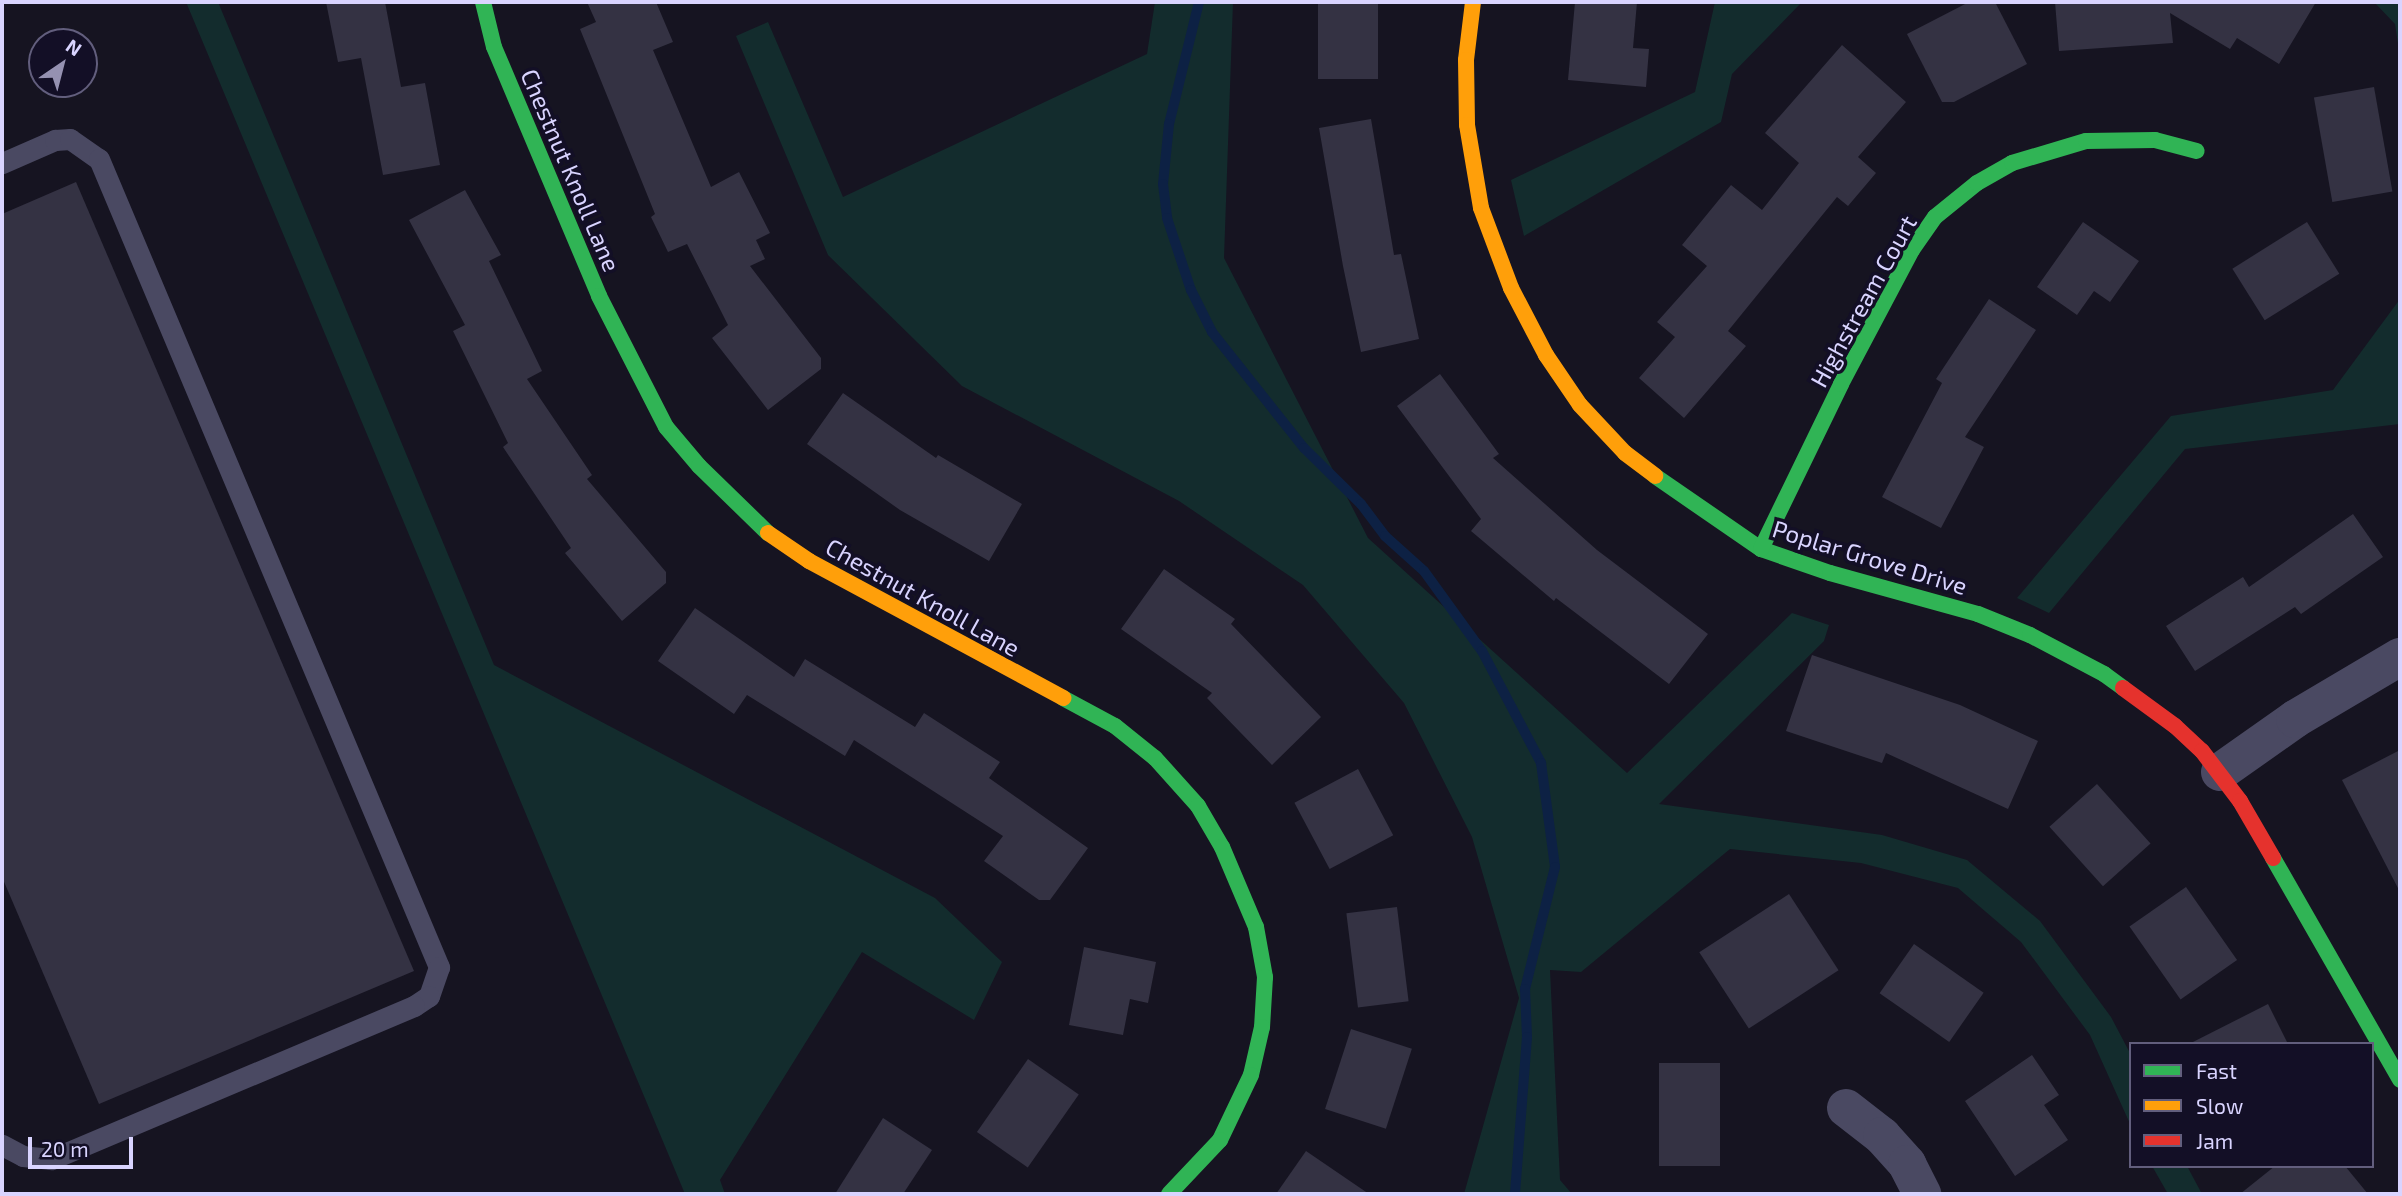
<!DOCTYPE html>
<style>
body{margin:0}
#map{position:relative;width:2402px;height:1196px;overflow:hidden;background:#161421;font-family:"Exo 2",sans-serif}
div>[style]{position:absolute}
.green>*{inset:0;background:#132c2d}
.stream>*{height:10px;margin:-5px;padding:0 5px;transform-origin:5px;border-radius:5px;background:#0d2144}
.building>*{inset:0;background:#343243;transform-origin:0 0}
.lane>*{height:21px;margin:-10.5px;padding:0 10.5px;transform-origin:10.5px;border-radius:10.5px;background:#4a4962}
.street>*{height:38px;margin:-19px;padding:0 19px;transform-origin:19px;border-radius:19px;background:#4a4962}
.fast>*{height:16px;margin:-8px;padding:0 8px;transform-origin:8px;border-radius:8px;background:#30b455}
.slow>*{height:16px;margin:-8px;padding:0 8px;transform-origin:8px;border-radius:8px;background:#ff9f0a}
.jam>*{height:16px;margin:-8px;padding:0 8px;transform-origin:8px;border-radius:8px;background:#e5322d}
span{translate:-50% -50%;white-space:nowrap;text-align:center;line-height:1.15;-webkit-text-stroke:7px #130f26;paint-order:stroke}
.street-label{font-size:24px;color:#d9d4ff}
.frame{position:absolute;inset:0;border:4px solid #d9d4ff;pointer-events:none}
.legend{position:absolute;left:2129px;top:1042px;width:245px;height:126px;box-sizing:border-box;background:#130f26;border:2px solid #625e7d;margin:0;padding:9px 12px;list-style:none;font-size:21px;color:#d9d4ff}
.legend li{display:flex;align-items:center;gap:14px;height:35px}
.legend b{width:35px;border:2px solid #625e7d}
.north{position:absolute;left:28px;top:28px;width:70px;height:70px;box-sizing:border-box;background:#130f26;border:2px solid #625e7d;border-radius:50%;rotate:35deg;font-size:19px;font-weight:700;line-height:28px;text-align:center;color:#d9d4ff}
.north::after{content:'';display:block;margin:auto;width:24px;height:32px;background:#9591b1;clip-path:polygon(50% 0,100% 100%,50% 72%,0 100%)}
.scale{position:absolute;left:28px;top:1137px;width:105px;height:32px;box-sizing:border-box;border:4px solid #d9d4ff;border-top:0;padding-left:9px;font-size:21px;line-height:24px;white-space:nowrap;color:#d9d4ff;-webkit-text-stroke:5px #130f26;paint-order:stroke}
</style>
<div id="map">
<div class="green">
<div style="clip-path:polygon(186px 2px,218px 2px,494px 665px,935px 898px,1002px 962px,974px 1020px,862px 952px,720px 1180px,725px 1194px,685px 1194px)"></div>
<div style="clip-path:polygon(1155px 2px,1233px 2px,1224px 258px,1368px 538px,1627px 773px,1792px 613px,1829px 625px,1824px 641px,1659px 804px,1882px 835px,1967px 860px,2040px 921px,2111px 1017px,2131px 1055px,2131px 1126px,2090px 1035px,2021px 942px,1958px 888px,1861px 863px,1730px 849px,1581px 972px,1550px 970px,1560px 1180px,1572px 1194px,1464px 1194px,1519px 998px,1472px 837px,1404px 703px,1303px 585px,1179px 501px,962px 386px,828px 255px,736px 36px,768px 22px,843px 197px,1147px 54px)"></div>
<div style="clip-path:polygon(1715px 2px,1802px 2px,1732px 74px,1721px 122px,1524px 236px,1511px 180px,1695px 92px)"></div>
<div style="clip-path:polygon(2374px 2px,2400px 2px,2400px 57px,2395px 24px)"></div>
<div style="clip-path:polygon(2400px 299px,2400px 424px,2185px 449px,2049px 613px,2017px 598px,2171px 416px,2333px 390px)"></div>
<div style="clip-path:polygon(2152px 1166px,2187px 1166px,2202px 1194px,2168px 1194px)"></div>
</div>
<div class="stream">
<div style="left:1199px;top:2px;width:126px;rotate:103.8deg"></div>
<div style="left:1169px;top:124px;width:60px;rotate:95.7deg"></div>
<div style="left:1163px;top:184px;width:34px;rotate:83deg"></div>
<div style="left:1167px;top:218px;width:76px;rotate:71.6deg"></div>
<div style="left:1191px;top:290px;width:47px;rotate:63.4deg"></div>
<div style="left:1212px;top:332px;width:148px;rotate:51.6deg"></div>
<div style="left:1304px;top:448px;width:80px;rotate:44.5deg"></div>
<div style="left:1361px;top:504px;width:40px;rotate:53deg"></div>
<div style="left:1385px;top:536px;width:52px;rotate:41.9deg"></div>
<div style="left:1424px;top:571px;width:99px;rotate:54.1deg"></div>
<div style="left:1482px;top:651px;width:127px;rotate:62.2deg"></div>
<div style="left:1541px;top:763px;width:105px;rotate:82.3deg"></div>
<div style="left:1555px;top:867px;width:126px;rotate:103.8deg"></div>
<div style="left:1525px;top:989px;width:48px;rotate:87.6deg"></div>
<div style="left:1527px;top:1037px;width:157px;rotate:94.4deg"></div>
</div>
<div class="building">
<div style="clip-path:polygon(326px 2px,385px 2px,401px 87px,425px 83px,440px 165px,383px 175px,361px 58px,338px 62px)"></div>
<div style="clip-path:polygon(587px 2px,656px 2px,673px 42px,653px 50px,711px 187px,739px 172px,770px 233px,756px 240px,765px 259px,750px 266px,821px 358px,821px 369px,768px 410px,712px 338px,728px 325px,687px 244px,668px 252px,651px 217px,655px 214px,580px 29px,596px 22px)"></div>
<div style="left:1318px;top:2px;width:60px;height:77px"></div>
<div style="clip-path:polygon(1575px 2px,1637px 2px,1633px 48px,1649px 49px,1646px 87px,1568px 80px)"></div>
<div style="clip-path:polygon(1969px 2px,1995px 2px,2027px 64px,1954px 102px,1942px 102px,1907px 34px)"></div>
<div style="clip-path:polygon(2055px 2px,2316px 2px,2279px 64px,2237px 38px,2230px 49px,2170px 13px,2173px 43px,2059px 51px)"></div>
<div style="clip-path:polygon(1842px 45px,1906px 102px,1858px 157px,1876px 173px,1848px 206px,1837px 197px,1728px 331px,1746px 346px,1684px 418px,1639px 378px,1675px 337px,1657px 322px,1707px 266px,1682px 245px,1731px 185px,1762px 210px,1799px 163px,1765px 133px)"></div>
<div style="left:2374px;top:87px;width:106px;height:61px;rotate:80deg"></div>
<div style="clip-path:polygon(1371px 119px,1394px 255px,1401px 254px,1419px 339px,1361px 352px,1343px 266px,1319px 128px)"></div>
<div style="clip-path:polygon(76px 182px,414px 971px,99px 1104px,2px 877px,2px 214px)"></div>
<div style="clip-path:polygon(465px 190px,501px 255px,489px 261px,542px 371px,527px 379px,592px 475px,587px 479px,666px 572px,666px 583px,622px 621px,565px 553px,571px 548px,503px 447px,508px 443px,453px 331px,465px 325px,409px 220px)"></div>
<div style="clip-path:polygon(2083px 222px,2139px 261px,2110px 302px,2094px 291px,2077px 315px,2037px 287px)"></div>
<div style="left:2307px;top:222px;width:61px;height:88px;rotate:58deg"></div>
<div style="clip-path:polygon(1989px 299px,2036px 330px,1965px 437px,1984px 447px,1941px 528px,1882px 497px,1942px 383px,1936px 379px)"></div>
<div style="clip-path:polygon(1440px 374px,1499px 454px,1493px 458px,1597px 550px,1708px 634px,1669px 684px,1556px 598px,1554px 601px,1471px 531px,1481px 519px,1397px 406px)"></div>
<div style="clip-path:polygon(843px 393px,936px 458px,938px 455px,1022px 504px,989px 561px,900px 510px,807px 444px)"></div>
<div style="clip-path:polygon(2353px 514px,2383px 557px,2301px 614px,2295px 607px,2195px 671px,2166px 626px,2243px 577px,2249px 587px)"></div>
<div style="clip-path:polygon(1164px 569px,1235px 619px,1231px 624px,1321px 717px,1272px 765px,1207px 698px,1212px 693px,1121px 629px)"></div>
<div style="clip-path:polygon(695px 608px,794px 677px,805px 659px,915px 727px,924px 713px,1000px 762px,989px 778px,1088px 848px,1050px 900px,1039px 900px,984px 861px,1003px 836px,854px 740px,845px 756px,747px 695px,734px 714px,658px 661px)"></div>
<div style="clip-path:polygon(1812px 655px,1960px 705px,2038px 741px,2008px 809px,1886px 753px,1882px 763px,1786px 731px)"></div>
<div style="clip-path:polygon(2400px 750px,2400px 892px,2342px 780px)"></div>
<div style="left:1358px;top:769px;width:75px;height:72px;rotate:62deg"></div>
<div style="left:2097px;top:784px;width:80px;height:64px;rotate:48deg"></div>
<div style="left:2186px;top:887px;width:89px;height:69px;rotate:55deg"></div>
<div style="left:1789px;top:894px;width:91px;height:107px;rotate:57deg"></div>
<div style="left:1397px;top:907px;width:95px;height:51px;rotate:83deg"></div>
<div style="left:1914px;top:944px;width:85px;height:60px;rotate:35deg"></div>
<div style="clip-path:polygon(1084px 947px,1156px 962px,1148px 1003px,1130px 999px,1123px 1035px,1069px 1025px)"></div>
<div style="clip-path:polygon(2268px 1004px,2288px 1044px,2189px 1044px)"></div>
<div style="left:1351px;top:1029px;width:64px;height:84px;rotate:18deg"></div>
<div style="clip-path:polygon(2032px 1055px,2059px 1095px,2044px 1105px,2068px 1140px,2015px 1176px,1965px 1101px)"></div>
<div style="left:1028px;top:1059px;width:62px;height:89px;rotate:35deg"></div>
<div style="left:1659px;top:1063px;width:61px;height:103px"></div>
<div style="clip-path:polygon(883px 1118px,932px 1150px,903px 1194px,835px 1194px)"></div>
<div style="clip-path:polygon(1306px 1151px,1369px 1194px,1276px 1194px)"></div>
<div style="clip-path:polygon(2275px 1166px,2345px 1166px,2368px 1194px,2240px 1194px)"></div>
</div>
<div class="lane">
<div style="left:2px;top:163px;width:58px;rotate:-23.5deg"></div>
<div style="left:55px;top:140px;width:15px;rotate:-4deg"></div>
<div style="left:70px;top:139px;width:35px;rotate:35deg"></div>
<div style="left:99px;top:159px;width:877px;rotate:67.18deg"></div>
<div style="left:439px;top:967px;width:31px;rotate:109deg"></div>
<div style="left:429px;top:996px;width:18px;rotate:146deg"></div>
<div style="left:414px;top:1006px;width:394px;rotate:157.1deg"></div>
<div style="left:51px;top:1159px;width:28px;rotate:-174deg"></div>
<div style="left:23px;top:1156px;width:24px;rotate:-152deg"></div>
</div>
<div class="street">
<div style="left:2220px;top:772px;width:92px;rotate:-35.2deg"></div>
<div style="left:2295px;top:719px;width:122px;rotate:-30.6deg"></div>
<div style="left:1846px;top:1108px;width:46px;rotate:37.9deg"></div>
<div style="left:1882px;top:1136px;width:38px;rotate:48deg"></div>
<div style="left:1907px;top:1164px;width:34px;rotate:63deg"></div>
</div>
<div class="fast">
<div style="left:483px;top:2px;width:46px;rotate:76.3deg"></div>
<div style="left:494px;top:47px;width:270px;rotate:67.1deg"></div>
<div style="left:599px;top:296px;width:147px;rotate:62.9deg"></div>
<div style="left:666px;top:427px;width:51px;rotate:49.8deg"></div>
<div style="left:699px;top:466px;width:96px;rotate:44.2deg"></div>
<div style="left:1655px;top:476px;width:129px;rotate:34.6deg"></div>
<div style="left:1761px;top:549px;width:73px;rotate:19.2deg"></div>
<div style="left:1830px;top:573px;width:154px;rotate:15.5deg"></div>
<div style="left:1978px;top:614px;width:56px;rotate:22deg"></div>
<div style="left:2030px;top:635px;width:84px;rotate:27.8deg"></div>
<div style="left:2104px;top:674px;width:24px;rotate:36deg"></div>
<div style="left:1761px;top:549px;width:183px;rotate:-64.1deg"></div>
<div style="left:1841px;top:384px;width:152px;rotate:-62.1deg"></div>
<div style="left:1912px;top:250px;width:40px;rotate:-55.1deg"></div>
<div style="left:1935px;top:217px;width:54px;rotate:-39deg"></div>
<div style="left:1977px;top:183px;width:40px;rotate:-29.7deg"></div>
<div style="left:2012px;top:163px;width:77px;rotate:-16.6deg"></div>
<div style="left:2086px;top:141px;width:69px;rotate:-0.8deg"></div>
<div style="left:2155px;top:140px;width:43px;rotate:14.7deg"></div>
<div style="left:1063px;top:698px;width:59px;rotate:28.3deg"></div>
<div style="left:1115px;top:726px;width:51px;rotate:38.7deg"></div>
<div style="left:1155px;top:758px;width:64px;rotate:48.1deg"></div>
<div style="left:1198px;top:806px;width:48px;rotate:59.7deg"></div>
<div style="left:1222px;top:847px;width:87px;rotate:67deg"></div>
<div style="left:1256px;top:927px;width:51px;rotate:79.8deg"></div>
<div style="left:1265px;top:977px;width:50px;rotate:93.4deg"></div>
<div style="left:1262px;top:1027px;width:49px;rotate:102.9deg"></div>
<div style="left:1251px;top:1075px;width:72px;rotate:115.5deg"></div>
<div style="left:1220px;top:1140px;width:74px;rotate:133.4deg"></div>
<div style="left:2273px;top:858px;width:256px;rotate:60.2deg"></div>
</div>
<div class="slow">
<div style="left:1473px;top:2px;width:58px;rotate:96.9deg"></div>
<div style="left:1466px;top:60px;width:65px;rotate:89.1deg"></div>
<div style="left:1467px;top:125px;width:84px;rotate:80.4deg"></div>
<div style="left:1481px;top:208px;width:85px;rotate:69.4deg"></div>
<div style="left:1511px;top:288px;width:76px;rotate:62.4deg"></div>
<div style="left:1546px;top:355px;width:60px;rotate:55.8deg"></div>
<div style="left:1580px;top:405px;width:66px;rotate:46.8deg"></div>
<div style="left:1625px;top:453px;width:38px;rotate:37deg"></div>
<div style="left:768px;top:533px;width:50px;rotate:34.3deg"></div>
<div style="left:809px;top:561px;width:289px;rotate:28.3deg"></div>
</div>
<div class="jam">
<div style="left:2123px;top:688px;width:64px;rotate:36.2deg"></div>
<div style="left:2175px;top:726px;width:37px;rotate:43deg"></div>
<div style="left:2202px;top:751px;width:63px;rotate:52.8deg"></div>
<div style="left:2240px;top:801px;width:66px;rotate:59.9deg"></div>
</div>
<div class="street-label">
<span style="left:571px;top:170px;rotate:67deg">Chestnut Knoll Lane</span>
<span style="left:1863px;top:301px;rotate:-61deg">Highstream Court</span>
<span style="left:1870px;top:557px;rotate:17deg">Poplar Grove Drive</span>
<span style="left:923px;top:597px;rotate:29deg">Chestnut Knoll Lane</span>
</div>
<div class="frame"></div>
<ul class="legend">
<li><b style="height:9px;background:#30b455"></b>Fast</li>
<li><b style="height:9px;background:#ff9f0a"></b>Slow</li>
<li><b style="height:9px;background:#e5322d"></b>Jam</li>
</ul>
<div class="north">N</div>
<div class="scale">20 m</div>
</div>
